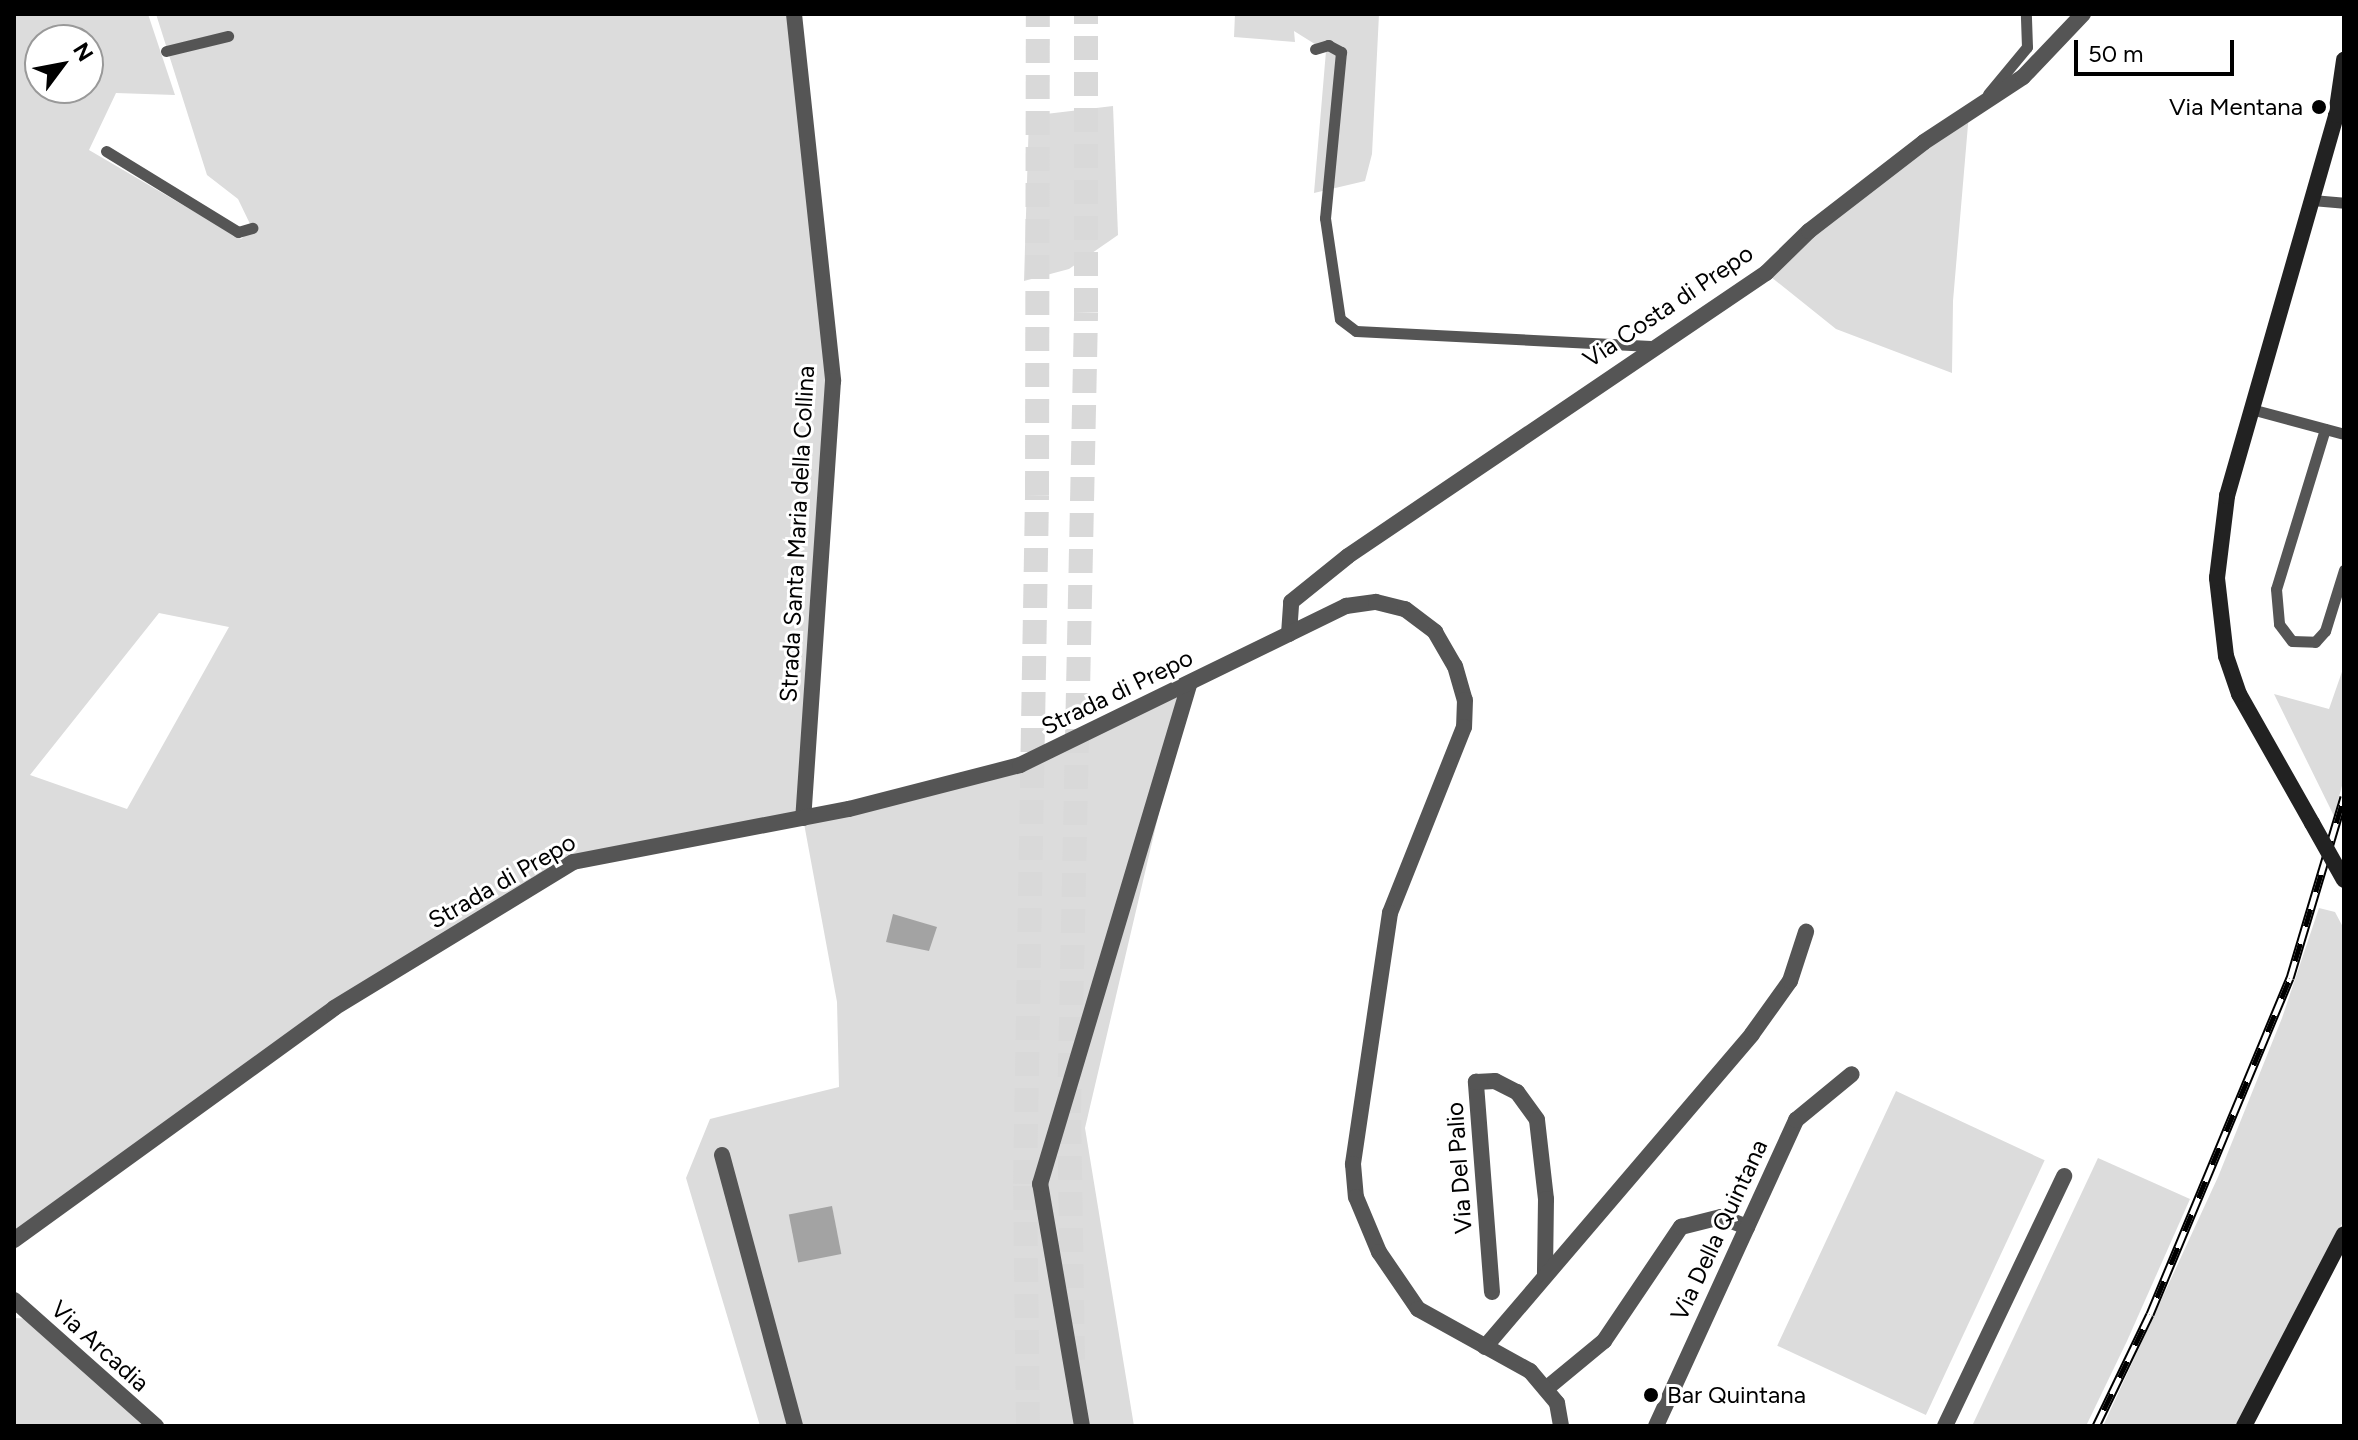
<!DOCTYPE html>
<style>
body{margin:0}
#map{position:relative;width:2358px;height:1440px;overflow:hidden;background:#fff;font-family:Figtree,sans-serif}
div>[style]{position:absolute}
.green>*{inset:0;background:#dcdcdc;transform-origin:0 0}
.water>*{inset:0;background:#a3a3a3;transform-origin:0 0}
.motorway-tunnel>*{height:24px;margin-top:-12px;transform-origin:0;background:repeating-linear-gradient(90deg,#d9d9d9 0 24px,transparent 0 36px)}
.service>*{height:11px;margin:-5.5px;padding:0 5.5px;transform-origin:5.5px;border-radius:5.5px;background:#555}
.minor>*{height:16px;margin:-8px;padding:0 8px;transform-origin:8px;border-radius:8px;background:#555}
.tertiary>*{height:16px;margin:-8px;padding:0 8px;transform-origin:8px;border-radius:8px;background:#555}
.secondary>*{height:16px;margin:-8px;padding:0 8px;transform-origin:8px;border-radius:8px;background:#222}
.rail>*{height:9px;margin-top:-4.5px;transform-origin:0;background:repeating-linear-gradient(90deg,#fff 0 18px,#000 0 36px);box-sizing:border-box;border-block:2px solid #000}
.secondary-bridge>*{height:16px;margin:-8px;padding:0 8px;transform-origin:8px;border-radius:8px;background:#222}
.dots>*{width:22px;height:22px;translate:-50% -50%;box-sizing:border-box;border:4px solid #fff;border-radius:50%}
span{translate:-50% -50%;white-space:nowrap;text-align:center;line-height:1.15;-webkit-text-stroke:6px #fff;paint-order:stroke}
.poi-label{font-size:24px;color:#000}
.right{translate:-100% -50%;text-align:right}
.left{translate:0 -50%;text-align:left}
.street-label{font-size:24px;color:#000}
.frame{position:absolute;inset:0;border:16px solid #000;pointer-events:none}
.north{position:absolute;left:24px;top:24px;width:80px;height:80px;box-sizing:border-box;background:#fff;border:2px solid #999;border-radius:50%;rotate:58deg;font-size:22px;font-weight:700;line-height:32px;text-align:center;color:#000}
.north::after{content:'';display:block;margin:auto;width:28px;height:36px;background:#000;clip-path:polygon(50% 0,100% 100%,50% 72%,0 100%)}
.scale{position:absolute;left:2074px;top:40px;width:160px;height:36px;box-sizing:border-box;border:4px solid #000;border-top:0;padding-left:10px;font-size:24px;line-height:28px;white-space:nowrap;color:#000;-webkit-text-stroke:6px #fff;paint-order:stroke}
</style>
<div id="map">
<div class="green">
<div style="clip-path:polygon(evenodd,14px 14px,148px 14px,175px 95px,116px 93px,89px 150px,241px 239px,252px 228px,238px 199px,207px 175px,156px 14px,794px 14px,833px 381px,803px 817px,1020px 765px,1189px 685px,1085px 1128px,1134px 1426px,760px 1426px,686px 1178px,710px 1119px,839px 1087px,837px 1002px,803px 818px,573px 862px,334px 1008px,14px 1240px,14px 14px,40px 40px,88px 40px,88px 88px,40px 88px,40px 40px,14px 14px,159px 613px,229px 627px,127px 809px,30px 775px,159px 613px)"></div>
<div style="clip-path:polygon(1235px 14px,1379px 14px,1372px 154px,1365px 181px,1314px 193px,1326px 51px,1294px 31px,1295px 42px,1234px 37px)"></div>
<div style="clip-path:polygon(1113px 106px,1118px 235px,1069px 269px,1024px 281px,1029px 116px)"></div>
<div style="clip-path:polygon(1969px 113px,1953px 301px,1952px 373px,1836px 329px,1766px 273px)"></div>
<div style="clip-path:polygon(2344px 666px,2344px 778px,2334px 816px,2274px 694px,2329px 709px)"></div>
<div style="clip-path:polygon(2319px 908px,2335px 912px,2344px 929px,2344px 1220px,2238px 1426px,2103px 1426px,2218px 1177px,2282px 1018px)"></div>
<div style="left:1896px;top:1091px;width:164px;height:281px;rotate:25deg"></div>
<div style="clip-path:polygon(2098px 1158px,2190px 1199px,2127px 1341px,2086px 1426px,1972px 1426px)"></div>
<div style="clip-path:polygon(14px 1318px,34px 1319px,156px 1426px,14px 1426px)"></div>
</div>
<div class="water">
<div style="clip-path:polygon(893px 914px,937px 927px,929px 951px,886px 942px)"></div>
<div style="left:832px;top:1206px;width:49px;height:44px;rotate:79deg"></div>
</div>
<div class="motorway-tunnel">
<div style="left:1073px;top:1360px;width:247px;rotate:-90.9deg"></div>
<div style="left:1069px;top:1113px;width:801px;rotate:-88.78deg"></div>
<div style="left:1086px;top:312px;width:298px;rotate:-90deg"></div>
<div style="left:1028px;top:1426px;width:242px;rotate:-90.7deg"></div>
<div style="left:1025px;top:1184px;width:689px;rotate:-89deg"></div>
<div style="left:1037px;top:495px;width:481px;rotate:-89.9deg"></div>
</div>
<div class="service">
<div style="left:1315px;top:49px;width:14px;rotate:-17deg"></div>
<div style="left:1328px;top:45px;width:15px;rotate:28deg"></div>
<div style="left:1341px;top:52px;width:167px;rotate:95.5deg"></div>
<div style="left:1325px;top:218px;width:102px;rotate:81.6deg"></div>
<div style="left:1340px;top:319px;width:20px;rotate:37deg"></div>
<div style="left:1356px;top:331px;width:295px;rotate:2.9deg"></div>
<div style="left:166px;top:51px;width:64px;rotate:-13.6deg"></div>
<div style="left:1988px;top:94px;width:61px;rotate:-50.3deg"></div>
<div style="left:2027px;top:47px;width:33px;rotate:-92deg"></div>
<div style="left:106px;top:151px;width:155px;rotate:31.5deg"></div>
<div style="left:238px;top:232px;width:15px;rotate:-16deg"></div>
<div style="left:2312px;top:200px;width:32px;rotate:5deg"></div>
<div style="left:2251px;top:409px;width:96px;rotate:15deg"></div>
<div style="left:2325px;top:429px;width:167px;rotate:107deg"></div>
<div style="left:2276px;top:589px;width:35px;rotate:85deg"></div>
<div style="left:2279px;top:624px;width:21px;rotate:53deg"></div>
<div style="left:2292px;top:641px;width:23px;rotate:2deg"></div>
<div style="left:2315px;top:642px;width:15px;rotate:-48deg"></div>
<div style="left:2325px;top:631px;width:64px;rotate:-72.7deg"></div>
</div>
<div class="minor">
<div style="left:794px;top:14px;width:369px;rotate:83.9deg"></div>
<div style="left:833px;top:381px;width:438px;rotate:93.9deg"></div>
<div style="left:1289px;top:634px;width:32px;rotate:-86deg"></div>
<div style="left:1291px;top:602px;width:73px;rotate:-38.9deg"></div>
<div style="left:1348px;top:556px;width:505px;rotate:-34.1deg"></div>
<div style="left:1766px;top:273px;width:60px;rotate:-44.3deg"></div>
<div style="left:1809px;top:231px;width:145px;rotate:-37.7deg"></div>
<div style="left:1924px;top:142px;width:118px;rotate:-33.3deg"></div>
<div style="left:2023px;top:77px;width:87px;rotate:-46.4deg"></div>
<div style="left:722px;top:1155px;width:281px;rotate:74.9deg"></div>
<div style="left:1492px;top:1292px;width:211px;rotate:-94.4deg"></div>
<div style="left:1476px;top:1082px;width:19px;rotate:-3deg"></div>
<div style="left:1495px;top:1081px;width:25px;rotate:27deg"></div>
<div style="left:1517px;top:1092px;width:34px;rotate:54deg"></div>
<div style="left:1537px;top:1120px;width:80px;rotate:83.5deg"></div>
<div style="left:1546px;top:1199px;width:76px;rotate:90.8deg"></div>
<div style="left:14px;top:1300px;width:190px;rotate:41.6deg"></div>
<div style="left:1485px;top:1347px;width:411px;rotate:-49.5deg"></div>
<div style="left:1752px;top:1034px;width:65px;rotate:-54.4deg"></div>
<div style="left:1790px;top:981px;width:52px;rotate:-71.9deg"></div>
<div style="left:1547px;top:1388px;width:74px;rotate:-39.5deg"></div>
<div style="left:1604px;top:1341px;width:138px;rotate:-56deg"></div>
<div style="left:1681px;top:1227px;width:41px;rotate:-14deg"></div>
<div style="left:1721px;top:1217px;width:28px;rotate:21deg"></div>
<div style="left:1082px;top:1426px;width:246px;rotate:-99.8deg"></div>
<div style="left:1040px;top:1184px;width:521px;rotate:-73.37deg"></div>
<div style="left:1656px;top:1426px;width:337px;rotate:-65.4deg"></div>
<div style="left:1796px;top:1120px;width:72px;rotate:-39.4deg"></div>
<div style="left:1945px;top:1426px;width:277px;rotate:-64.5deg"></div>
</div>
<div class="tertiary">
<div style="left:14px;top:1240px;width:395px;rotate:-35.9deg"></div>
<div style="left:334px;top:1008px;width:280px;rotate:-31.4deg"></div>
<div style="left:573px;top:862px;width:281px;rotate:-10.9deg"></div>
<div style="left:849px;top:809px;width:177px;rotate:-14.4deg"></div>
<div style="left:1020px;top:765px;width:363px;rotate:-26deg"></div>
<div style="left:1346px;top:606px;width:30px;rotate:-8deg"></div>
<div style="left:1376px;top:602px;width:30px;rotate:14deg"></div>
<div style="left:1405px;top:609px;width:38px;rotate:37deg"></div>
<div style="left:1435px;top:632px;width:39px;rotate:60deg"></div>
<div style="left:1455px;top:666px;width:35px;rotate:74deg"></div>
<div style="left:1465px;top:700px;width:27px;rotate:92deg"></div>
<div style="left:1464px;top:727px;width:200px;rotate:111.7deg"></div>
<div style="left:1390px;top:913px;width:254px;rotate:98.4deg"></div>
<div style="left:1353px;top:1164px;width:33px;rotate:85deg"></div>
<div style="left:1356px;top:1197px;width:60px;rotate:67.3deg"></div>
<div style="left:1379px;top:1252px;width:69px;rotate:55.6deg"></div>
<div style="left:1418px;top:1309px;width:128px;rotate:29deg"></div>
<div style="left:1530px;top:1371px;width:42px;rotate:49.8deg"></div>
<div style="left:1557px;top:1403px;width:23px;rotate:80deg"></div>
</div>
<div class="secondary">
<div style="left:2312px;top:823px;width:148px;rotate:-119.5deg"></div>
<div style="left:2239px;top:694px;width:40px;rotate:-108.9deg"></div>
<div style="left:2226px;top:656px;width:79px;rotate:-96.6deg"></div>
<div style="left:2217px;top:578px;width:83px;rotate:-83deg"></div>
<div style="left:2227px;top:496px;width:396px;rotate:-74deg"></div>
<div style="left:2336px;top:115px;width:56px;rotate:-81.7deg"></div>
<div style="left:2244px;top:1426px;width:216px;rotate:-62.5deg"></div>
</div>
<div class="rail">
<div style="left:2096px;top:1426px;width:124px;rotate:-64.3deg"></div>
<div style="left:2150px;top:1314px;width:364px;rotate:-67.4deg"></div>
<div style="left:2290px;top:978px;width:189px;rotate:-73.4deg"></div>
</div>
<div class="secondary-bridge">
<div style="left:2312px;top:823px;width:65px;rotate:60.7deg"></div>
</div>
<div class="dots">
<div style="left:2319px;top:107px;background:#000"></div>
<div style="left:1651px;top:1395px;background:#000"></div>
</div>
<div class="poi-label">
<span class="right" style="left:2303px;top:107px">Via Mentana</span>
<span class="left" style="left:1667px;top:1395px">Bar Quintana</span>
</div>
<div class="street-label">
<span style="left:1668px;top:306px;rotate:-34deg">Via Costa di Prepo</span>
<span style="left:797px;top:534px;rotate:-87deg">Strada Santa Maria della Collina</span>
<span style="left:1117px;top:692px;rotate:-26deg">Strada di Prepo</span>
<span style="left:502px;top:881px;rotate:-30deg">Strada di Prepo</span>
<span style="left:1459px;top:1168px;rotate:-94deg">Via Del Palio</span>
<span style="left:1719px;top:1230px;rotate:-65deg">Via Della Quintana</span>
<span style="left:100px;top:1346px;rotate:42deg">Via Arcadia</span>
</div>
<div class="frame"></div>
<div class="north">N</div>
<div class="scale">50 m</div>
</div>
